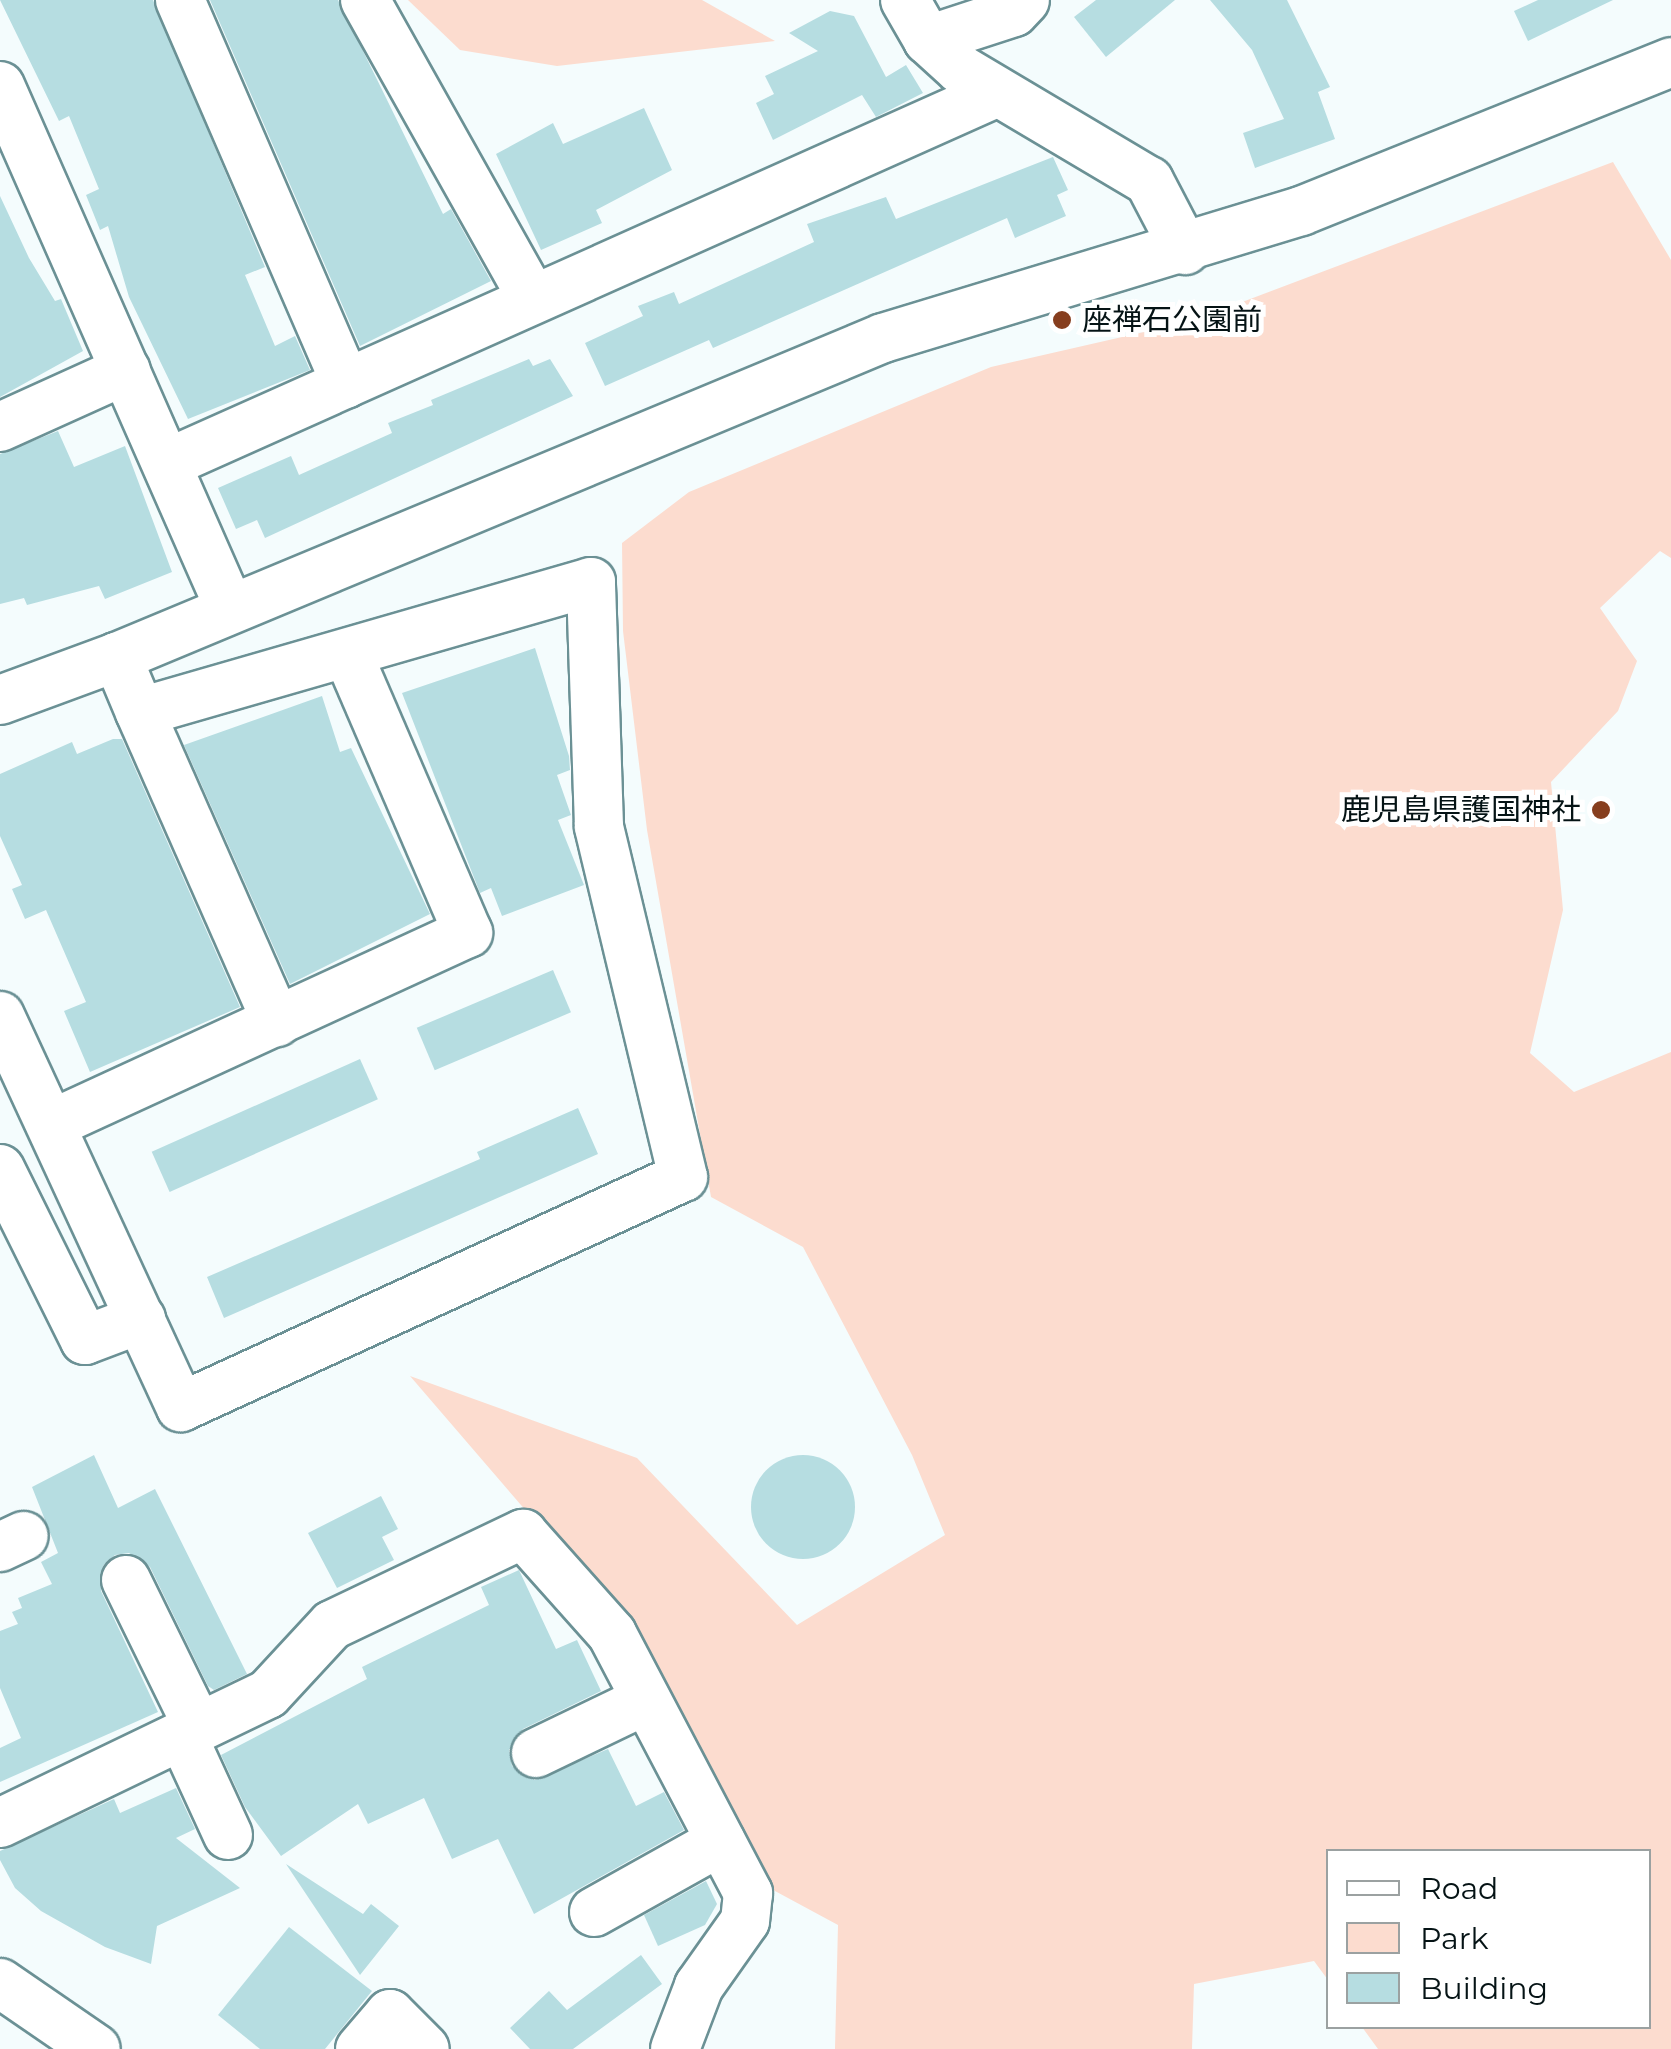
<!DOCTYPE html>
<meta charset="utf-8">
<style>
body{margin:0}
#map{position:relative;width:1671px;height:2049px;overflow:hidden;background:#f4fcfd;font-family:Montserrat,"Noto Sans JP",sans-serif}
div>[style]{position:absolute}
.green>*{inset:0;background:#fcdccf}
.building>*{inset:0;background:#b6dde1;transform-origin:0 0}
.round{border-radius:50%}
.roads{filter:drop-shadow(2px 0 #6b9195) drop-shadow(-2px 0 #6b9195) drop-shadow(0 2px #6b9195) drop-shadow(0 -2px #6b9195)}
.minor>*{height:48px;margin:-24px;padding:0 24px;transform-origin:24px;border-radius:24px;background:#fff}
.dots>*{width:28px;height:28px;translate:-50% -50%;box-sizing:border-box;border:5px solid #fff;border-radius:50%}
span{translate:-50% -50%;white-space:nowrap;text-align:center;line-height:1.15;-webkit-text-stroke:10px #fff;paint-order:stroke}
.poi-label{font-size:30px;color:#051315}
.left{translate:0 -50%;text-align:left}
.right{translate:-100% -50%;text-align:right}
.legend{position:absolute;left:1326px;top:1849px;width:325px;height:180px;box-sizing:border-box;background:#fff;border:2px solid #9ba1a1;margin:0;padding:12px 18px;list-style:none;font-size:30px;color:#051315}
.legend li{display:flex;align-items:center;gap:20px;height:50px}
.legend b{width:50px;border:2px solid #9ba1a1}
</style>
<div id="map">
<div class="green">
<div style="clip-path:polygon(408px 0,702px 0,775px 41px,557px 66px,460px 50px)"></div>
<div style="clip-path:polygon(1613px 162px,1671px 260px,1671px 558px,1660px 551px,1600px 608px,1637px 661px,1618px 711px,1551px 782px,1563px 910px,1530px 1053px,1574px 1092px,1671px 1052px,1671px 2049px,1378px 2049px,1362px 2027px,1648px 2026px,1648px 1852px,1328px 1852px,1328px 1980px,1314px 1961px,1194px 1984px,1192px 2049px,835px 2049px,838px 1925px,762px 1884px,527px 1512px,410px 1376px,637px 1458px,797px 1625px,945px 1535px,912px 1455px,803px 1247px,711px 1197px,647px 830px,623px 631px,622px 543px,689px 492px,991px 367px,1192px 321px)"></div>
</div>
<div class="building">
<div style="clip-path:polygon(0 0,153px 0,265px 267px,245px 275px,275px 346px,295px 336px,310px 370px,188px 419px,129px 297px,108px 226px,100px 230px,86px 195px,99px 189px,69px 116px,59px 121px)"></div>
<div style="clip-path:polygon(210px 0,338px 0,443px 214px,451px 209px,491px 281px,360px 346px)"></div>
<div style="clip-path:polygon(1096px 0,1175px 0,1106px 57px,1074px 17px)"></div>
<div style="clip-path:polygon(1210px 0,1287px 0,1330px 87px,1318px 92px,1335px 139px,1255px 168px,1243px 133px,1284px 119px,1252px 50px)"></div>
<div style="clip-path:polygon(1538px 0,1613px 0,1528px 41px,1514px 11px)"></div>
<div style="clip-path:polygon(830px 11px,854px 16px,886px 77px,906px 65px,923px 93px,876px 117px,862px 95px,773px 140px,756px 103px,774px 94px,765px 76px,818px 51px,789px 33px)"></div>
<div style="clip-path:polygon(644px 108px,672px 170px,596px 210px,602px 223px,541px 250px,496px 154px,553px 123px,563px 144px)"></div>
<div style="clip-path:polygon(1053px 157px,1068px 190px,1057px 195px,1066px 216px,1015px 238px,1007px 218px,713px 348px,709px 340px,605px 386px,585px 343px,643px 316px,638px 306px,674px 292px,679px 304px,814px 242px,807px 224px,886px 197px,896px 219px)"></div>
<div style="clip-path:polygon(0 196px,29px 258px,55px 301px,61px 299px,83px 351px,0 397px)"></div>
<div style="clip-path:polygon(529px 359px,533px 366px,550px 359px,573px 396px,265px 538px,257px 520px,236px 529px,218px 488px,291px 456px,299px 475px,392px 433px,388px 423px,433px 405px,431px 400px)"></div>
<div style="clip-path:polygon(58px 431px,74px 467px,125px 446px,172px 572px,105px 599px,99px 586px,27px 605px,24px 598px,0 604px,0 454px)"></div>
<div style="clip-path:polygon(535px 648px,569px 756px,570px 770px,557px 775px,571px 815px,558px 820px,584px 885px,502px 916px,491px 888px,480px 893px,402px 693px)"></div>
<div style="clip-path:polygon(322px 696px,340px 752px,351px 748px,430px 914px,290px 984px,184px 745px)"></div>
<div style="clip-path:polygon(113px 739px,122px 739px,240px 1007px,90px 1072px,64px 1011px,86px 1002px,46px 910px,25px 919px,12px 889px,22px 885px,0 836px,0 774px,72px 742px,77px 754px)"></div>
<div style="left:553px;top:970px;width:46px;height:148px;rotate:67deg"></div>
<div style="left:360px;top:1059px;width:44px;height:228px;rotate:66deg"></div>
<div style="clip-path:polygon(578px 1108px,598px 1154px,224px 1318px,207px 1277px,480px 1159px,477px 1152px)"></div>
<div class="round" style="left:751px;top:1455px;width:104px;height:104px"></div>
<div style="clip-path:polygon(94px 1455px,118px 1508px,155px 1489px,247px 1674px,214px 1690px,208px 1686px,150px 1567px,129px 1553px,115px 1555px,103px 1566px,101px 1591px,158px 1712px,0 1782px,0 1748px,21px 1738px,0 1688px,0 1631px,18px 1624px,12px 1612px,22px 1608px,18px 1598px,52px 1584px,41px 1562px,58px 1553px,32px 1487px)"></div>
<div style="clip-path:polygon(381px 1496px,398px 1529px,382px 1537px,394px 1560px,337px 1588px,308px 1533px)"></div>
<div style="clip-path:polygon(519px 1570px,556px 1649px,577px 1640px,601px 1691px,523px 1729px,509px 1750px,512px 1766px,535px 1780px,608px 1749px,636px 1806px,664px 1792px,684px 1830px,534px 1914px,498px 1839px,452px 1859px,424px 1798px,368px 1824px,358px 1804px,281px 1856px,245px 1807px,221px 1755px,367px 1679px,362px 1667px,489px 1605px,481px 1587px)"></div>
<div style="clip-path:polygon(176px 1788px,195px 1829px,176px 1838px,240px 1888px,157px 1926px,151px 1964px,105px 1947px,41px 1911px,15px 1888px,0 1860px,0 1851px,114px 1799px,120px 1813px)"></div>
<div style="clip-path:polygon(286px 1864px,363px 1914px,371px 1904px,399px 1926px,360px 1975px)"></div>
<div style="clip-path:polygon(706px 1881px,717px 1904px,705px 1925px,658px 1946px,644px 1915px)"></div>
<div style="clip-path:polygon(289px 1927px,372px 1991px,325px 2049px,260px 2049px,218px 2015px)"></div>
<div style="clip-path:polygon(641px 1955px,662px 1984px,573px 2049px,530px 2049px,510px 2028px,549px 1991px,567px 2010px)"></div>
</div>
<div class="roads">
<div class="minor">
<div style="left:180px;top:0;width:418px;rotate:66.6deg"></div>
<div style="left:365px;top:0;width:342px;rotate:60.7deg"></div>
<div style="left:905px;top:0;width:46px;rotate:60.1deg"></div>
<div style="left:928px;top:40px;width:43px;rotate:42.2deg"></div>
<div style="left:960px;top:69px;width:220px;rotate:30.7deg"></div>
<div style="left:1149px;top:181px;width:78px;rotate:62.4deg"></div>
<div style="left:928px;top:40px;width:90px;rotate:-18deg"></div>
<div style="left:1014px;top:12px;width:16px;rotate:-47deg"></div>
<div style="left:0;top:86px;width:571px;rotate:66.26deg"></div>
<div style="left:0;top:427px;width:138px;rotate:-24.3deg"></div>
<div style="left:168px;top:463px;width:907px;rotate:-24.08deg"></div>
<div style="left:0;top:700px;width:125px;rotate:-20.2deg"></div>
<div style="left:117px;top:657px;width:830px;rotate:-22.61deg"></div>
<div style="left:883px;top:338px;width:437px;rotate:-16.9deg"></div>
<div style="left:1301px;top:211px;width:399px;rotate:-21.9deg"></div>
<div style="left:140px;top:712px;width:339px;rotate:66.2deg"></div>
<div style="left:0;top:1016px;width:431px;rotate:65.2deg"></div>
<div style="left:181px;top:1407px;width:552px;rotate:-24.62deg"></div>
<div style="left:683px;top:1177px;width:361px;rotate:-103.5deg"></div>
<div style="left:599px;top:826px;width:244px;rotate:-91.9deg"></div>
<div style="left:591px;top:582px;width:469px;rotate:163.9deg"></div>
<div style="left:140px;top:712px;width:60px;rotate:-112.7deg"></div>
<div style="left:52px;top:1124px;width:458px;rotate:-24.7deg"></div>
<div style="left:468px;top:933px;width:303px;rotate:-113.3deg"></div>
<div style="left:0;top:1169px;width:191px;rotate:63.6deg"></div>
<div style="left:85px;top:1340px;width:60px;rotate:-20.6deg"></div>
<div style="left:0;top:1547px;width:26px;rotate:-25deg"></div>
<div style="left:126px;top:1580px;width:164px;rotate:63.9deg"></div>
<div style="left:182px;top:1735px;width:110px;rotate:65.3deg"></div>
<div style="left:536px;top:1753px;width:122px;rotate:-25.7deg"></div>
<div style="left:0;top:1823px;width:297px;rotate:-25.7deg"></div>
<div style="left:268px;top:1694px;width:94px;rotate:-47.2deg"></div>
<div style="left:332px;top:1625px;width:212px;rotate:-25.5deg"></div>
<div style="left:523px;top:1534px;width:134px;rotate:48.3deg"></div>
<div style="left:612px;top:1634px;width:293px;rotate:62.3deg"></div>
<div style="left:748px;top:1893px;width:28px;rotate:96deg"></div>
<div style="left:745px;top:1921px;width:80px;rotate:125.3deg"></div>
<div style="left:699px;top:1986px;width:67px;rotate:110.9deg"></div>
<div style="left:594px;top:1912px;width:145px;rotate:-29.2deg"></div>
<div style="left:0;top:1983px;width:116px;rotate:34.5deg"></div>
<div style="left:360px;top:2049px;width:46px;rotate:-49.4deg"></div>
<div style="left:390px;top:2014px;width:49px;rotate:45deg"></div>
</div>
</div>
<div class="dots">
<div style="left:1062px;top:320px;background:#863e1e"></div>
<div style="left:1601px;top:810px;background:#863e1e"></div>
</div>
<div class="poi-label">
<span class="left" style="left:1082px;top:320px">座禅石公園前</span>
<span class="right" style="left:1581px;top:810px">鹿児島県護国神社</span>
</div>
<ul class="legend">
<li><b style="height:12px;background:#fff"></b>Road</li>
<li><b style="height:28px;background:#fcdccf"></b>Park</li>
<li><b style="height:28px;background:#b6dde1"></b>Building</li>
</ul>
</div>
